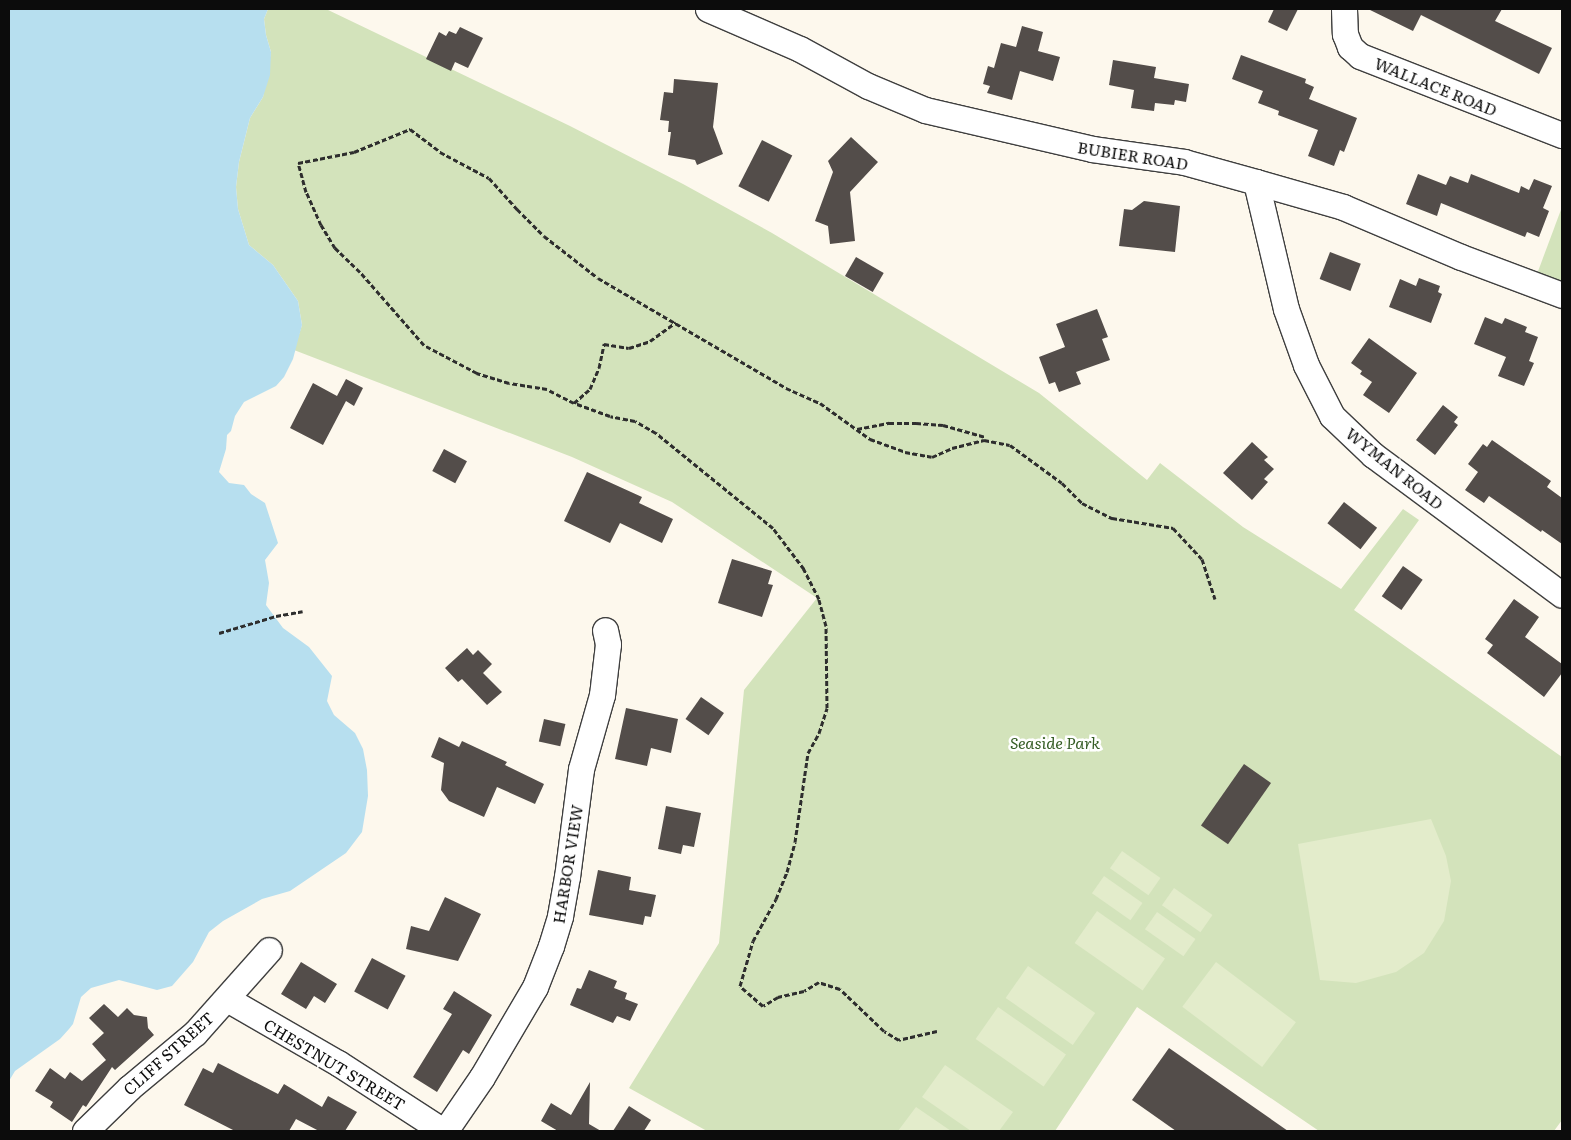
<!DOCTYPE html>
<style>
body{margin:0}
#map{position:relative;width:1571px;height:1140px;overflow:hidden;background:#fdf8ed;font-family:Literata,serif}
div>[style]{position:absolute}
.green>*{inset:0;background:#d3e3bb}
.pitch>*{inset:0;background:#e3eccb;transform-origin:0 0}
.water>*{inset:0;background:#b7dfef}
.building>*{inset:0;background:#534d4a;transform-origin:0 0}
.path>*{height:3px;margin-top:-1.5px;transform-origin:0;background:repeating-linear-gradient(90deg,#2e2e2e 0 5px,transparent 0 7.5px)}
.roads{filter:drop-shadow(1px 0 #3f3f3f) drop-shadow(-1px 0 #3f3f3f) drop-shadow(0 1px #3f3f3f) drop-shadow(0 -1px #3f3f3f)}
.minor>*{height:25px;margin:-12.5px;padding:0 12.5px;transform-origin:12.5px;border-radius:12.5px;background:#fff}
span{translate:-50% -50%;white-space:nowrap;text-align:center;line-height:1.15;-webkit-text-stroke:5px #fff;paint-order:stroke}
.street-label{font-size:16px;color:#0c0c0c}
.park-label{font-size:16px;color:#345c24;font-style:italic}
.frame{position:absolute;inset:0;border:10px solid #0c0c0c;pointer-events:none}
</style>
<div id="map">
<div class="green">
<div style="clip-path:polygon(268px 9px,326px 9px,570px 126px,683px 184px,772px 233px,1039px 393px,1147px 480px,1160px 463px,1243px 527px,1341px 589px,1403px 509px,1419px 520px,1354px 610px,1562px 757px,1562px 1120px,1554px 1131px,1319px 1131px,1137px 1007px,1055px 1131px,707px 1131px,629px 1088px,719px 943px,744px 690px,817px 598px,672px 502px,572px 457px,294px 350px,302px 325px,298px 301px,273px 265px,249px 245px,238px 209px,236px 187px,239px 162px,250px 118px,263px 97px,271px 52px,266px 35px,264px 19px)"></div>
<div style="clip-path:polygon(1562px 207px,1562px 283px,1537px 274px)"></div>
</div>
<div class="pitch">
<div style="clip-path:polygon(1431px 819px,1446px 856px,1451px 881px,1444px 921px,1424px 953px,1396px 972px,1356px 983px,1320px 980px,1298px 844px)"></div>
<div style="left:1122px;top:851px;width:47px;height:21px;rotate:35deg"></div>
<div style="left:1104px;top:876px;width:47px;height:21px;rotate:35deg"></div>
<div style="left:1174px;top:888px;width:47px;height:21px;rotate:35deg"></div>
<div style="left:1097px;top:911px;width:83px;height:39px;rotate:35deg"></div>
<div style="left:1157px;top:912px;width:47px;height:21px;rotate:35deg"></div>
<div style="left:1216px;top:962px;width:100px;height:56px;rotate:37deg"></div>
<div style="left:1028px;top:966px;width:82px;height:39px;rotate:35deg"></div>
<div style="left:998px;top:1007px;width:83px;height:39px;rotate:35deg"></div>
<div style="clip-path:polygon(945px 1065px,1013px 1112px,999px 1131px,971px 1131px,922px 1097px)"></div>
<div style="clip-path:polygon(916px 1107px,951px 1131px,898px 1131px)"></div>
</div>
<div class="water">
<div style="clip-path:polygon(9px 9px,268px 9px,264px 19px,266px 35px,271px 52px,270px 75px,263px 97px,250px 118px,239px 162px,236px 187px,238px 209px,249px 245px,273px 265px,298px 301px,302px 325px,293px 359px,284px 377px,276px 386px,244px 402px,235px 416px,231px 431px,227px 435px,226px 449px,219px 472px,229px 483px,244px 485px,251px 494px,265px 503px,278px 543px,265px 560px,269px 583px,266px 605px,283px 628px,309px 647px,332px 676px,327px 701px,334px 715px,355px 733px,363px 749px,367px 770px,368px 796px,362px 832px,346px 853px,290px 891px,262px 899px,223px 921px,209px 932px,193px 962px,172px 986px,157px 990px,119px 980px,91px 988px,81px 997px,73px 1024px,69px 1029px,60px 1039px,15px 1071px,9px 1081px)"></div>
</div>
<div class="building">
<div style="clip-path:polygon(1274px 9px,1298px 9px,1287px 31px,1268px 22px)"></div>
<div style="clip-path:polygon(1368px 9px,1502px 9px,1495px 21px,1552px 48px,1539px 74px,1421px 15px,1413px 31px)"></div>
<div style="clip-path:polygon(1022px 26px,1043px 32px,1038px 51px,1060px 57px,1053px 81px,1020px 71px,1012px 100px,987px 93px,990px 86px,983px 84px,988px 66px,994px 68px,1001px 43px,1016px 47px)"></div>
<div style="clip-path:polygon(460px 27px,483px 38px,468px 68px,455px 62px,451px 71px,426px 59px,439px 32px,446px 36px,449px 31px,456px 34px)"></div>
<div style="clip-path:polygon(1241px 55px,1306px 79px,1305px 83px,1314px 87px,1309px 99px,1357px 118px,1344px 152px,1340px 150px,1334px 166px,1308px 156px,1318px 130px,1278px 115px,1279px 111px,1258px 103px,1263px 91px,1232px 79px)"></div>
<div style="clip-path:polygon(1113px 60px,1156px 67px,1154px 78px,1189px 84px,1186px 102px,1175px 100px,1174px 105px,1155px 103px,1154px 111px,1131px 108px,1134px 90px,1109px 85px)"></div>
<div style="clip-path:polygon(674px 79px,718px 83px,713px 127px,723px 154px,697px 165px,695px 160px,668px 155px,671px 132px,668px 132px,669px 121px,660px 120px,664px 92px,673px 93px)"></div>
<div style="clip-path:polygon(851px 137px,878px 162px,850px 192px,855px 241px,830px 244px,828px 226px,815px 221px,833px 172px,828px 161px)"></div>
<div style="left:762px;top:140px;width:34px;height:52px;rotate:27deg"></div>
<div style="clip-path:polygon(1418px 174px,1446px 185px,1450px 176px,1468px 183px,1471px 174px,1519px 193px,1521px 186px,1529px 190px,1534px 179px,1552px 186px,1543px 208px,1549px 211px,1539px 237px,1527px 232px,1525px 237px,1441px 203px,1437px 216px,1406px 204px)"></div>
<div style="clip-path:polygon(1144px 201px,1180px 206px,1175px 252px,1119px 246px,1124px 209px,1132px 210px)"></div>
<div style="left:1330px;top:252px;width:33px;height:29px;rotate:21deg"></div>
<div style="left:856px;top:257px;width:32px;height:22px;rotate:30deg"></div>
<div style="clip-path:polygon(1419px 278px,1440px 286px,1438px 292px,1442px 294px,1431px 323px,1389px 307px,1400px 279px,1416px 286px)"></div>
<div style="clip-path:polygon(1097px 309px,1108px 337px,1102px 339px,1110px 360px,1076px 372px,1081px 384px,1059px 392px,1055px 382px,1049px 384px,1039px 357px,1065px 347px,1056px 324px)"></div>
<div style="clip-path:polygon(1485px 317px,1502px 324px,1505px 318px,1527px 327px,1525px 332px,1538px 337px,1529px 361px,1534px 363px,1524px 386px,1498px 376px,1506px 357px,1474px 344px)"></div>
<div style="clip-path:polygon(1369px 338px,1417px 373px,1389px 413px,1363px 395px,1372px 382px,1360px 374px,1362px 371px,1351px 363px)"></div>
<div style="clip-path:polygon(346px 379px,363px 388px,354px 406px,346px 401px,323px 445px,290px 428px,313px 383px,337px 396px)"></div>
<div style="clip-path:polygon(1443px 405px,1458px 417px,1454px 422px,1458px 425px,1435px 455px,1416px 440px)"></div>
<div style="clip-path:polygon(1492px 440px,1551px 481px,1547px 487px,1562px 498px,1562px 544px,1542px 530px,1541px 532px,1489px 496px,1484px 503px,1465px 490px,1478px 472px,1468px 464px,1483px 444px,1487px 447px)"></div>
<div style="clip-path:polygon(1252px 442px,1268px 457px,1264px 460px,1274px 469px,1264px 479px,1268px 482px,1252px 500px,1223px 473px)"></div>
<div style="left:444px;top:449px;width:26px;height:25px;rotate:28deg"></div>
<div style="clip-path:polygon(587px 472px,642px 497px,639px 503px,673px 519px,662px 543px,620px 523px,610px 543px,564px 521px)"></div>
<div style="left:1344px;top:502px;width:42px;height:27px;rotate:38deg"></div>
<div style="clip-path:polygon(732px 559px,772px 571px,768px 584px,773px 585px,762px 617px,718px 603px)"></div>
<div style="left:1403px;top:566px;width:24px;height:37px;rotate:35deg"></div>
<div style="clip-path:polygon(1514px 599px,1539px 617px,1525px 637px,1562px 664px,1562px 673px,1544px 697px,1487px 653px,1493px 645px,1485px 639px)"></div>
<div style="clip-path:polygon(467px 648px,473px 655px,478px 650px,492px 664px,483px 673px,502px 692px,487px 705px,462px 679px,458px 682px,445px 668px)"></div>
<div style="left:701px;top:697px;width:28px;height:27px;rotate:35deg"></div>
<div style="clip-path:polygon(626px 708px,678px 719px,671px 753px,651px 748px,647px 766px,615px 759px)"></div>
<div style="left:544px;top:719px;width:22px;height:23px;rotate:13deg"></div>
<div style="clip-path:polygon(439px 737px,459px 747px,462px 741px,507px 762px,505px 765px,544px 784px,535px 804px,497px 787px,484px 817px,449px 801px,441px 790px,444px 763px,431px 757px)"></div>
<div style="left:1244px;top:764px;width:33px;height:75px;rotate:35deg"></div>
<div style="clip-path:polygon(666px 806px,701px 813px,694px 847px,683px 845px,681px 854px,658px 849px)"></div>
<div style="clip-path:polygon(598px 870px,631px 877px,629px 890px,656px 895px,651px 917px,645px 916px,643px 925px,589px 915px)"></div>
<div style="clip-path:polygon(445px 897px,481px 914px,458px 961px,406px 949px,411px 926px,429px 931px)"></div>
<div style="left:372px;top:958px;width:38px;height:38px;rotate:28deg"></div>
<div style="clip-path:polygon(301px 962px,337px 984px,325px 1003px,314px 996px,306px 1009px,281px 994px)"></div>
<div style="clip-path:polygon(589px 970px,617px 981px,614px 988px,627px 993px,625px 999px,638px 1004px,630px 1021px,617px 1016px,613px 1023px,570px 1005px,577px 988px,581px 989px)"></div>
<div style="clip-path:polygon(454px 991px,492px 1015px,469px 1054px,463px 1050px,437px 1092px,413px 1077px,452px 1014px,443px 1009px)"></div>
<div style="clip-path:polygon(104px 1004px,118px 1017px,127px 1008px,134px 1015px,147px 1017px,148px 1028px,154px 1035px,115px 1070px,112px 1067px,86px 1107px,83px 1105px,72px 1122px,50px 1107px,53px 1102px,35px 1091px,50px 1068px,65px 1079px,70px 1072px,82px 1081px,106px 1060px,92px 1044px,104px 1033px,89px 1018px)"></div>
<div style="clip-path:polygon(1169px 1048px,1288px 1131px,1176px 1131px,1132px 1100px)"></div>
<div style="clip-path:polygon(218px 1063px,278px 1094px,284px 1084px,322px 1107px,328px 1096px,357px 1112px,345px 1131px,319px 1131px,296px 1119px,289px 1131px,235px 1131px,184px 1105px,203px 1068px,213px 1073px)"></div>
<div style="clip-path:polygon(590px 1082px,589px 1124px,601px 1131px,558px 1131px,541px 1121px,551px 1103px,571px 1115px)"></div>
<div style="clip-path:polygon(629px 1106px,651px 1120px,644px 1131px,613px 1131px)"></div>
</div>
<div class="path">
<div style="left:574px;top:403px;width:21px;rotate:-41deg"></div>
<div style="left:590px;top:389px;width:23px;rotate:-67deg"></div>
<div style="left:599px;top:368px;width:25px;rotate:-78deg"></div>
<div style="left:604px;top:344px;width:25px;rotate:9deg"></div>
<div style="left:629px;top:348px;width:22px;rotate:-18deg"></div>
<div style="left:650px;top:341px;width:32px;rotate:-36deg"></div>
<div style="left:857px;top:429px;width:33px;rotate:-11deg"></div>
<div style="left:889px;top:423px;width:27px"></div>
<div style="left:916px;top:423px;width:27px;rotate:4deg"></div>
<div style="left:943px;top:425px;width:44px;rotate:15.9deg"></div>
<div style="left:219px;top:633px;width:59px;rotate:-16.6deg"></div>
<div style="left:276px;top:616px;width:27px;rotate:-10deg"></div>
<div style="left:937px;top:1031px;width:39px;rotate:167deg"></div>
<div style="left:899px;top:1040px;width:17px;rotate:-149deg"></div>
<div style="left:884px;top:1031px;width:61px;rotate:-136.3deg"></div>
<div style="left:840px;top:989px;width:22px;rotate:-162deg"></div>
<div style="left:819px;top:982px;width:17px;rotate:149deg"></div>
<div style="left:804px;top:991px;width:27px;rotate:167deg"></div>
<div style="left:778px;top:997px;width:17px;rotate:149deg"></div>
<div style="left:763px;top:1006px;width:30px;rotate:-139deg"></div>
<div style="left:740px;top:986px;width:47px;rotate:-73.9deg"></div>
<div style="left:753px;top:941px;width:48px;rotate:-61.3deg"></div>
<div style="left:776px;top:899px;width:29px;rotate:-68deg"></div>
<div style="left:787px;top:872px;width:31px;rotate:-75deg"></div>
<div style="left:795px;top:842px;width:90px;rotate:-81.7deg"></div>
<div style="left:808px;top:753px;width:23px;rotate:-61deg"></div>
<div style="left:819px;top:733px;width:26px;rotate:-72deg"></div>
<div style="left:827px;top:708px;width:82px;rotate:-90.7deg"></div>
<div style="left:826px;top:626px;width:28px;rotate:-105deg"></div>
<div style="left:819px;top:599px;width:34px;rotate:-117deg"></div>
<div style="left:804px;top:569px;width:51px;rotate:-127.1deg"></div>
<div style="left:773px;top:528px;width:151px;rotate:-140.9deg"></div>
<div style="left:656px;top:433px;width:24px;rotate:-150deg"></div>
<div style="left:635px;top:421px;width:25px;rotate:-169deg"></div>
<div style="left:610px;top:416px;width:38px;rotate:-160deg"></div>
<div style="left:574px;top:403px;width:30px;rotate:-153deg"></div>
<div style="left:547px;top:389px;width:38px;rotate:-171deg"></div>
<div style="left:509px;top:383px;width:34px;rotate:-163deg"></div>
<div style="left:477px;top:373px;width:60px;rotate:-152.2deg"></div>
<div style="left:424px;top:345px;width:97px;rotate:-131.2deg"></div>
<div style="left:360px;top:272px;width:35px;rotate:-136deg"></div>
<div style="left:335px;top:248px;width:27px;rotate:-121deg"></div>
<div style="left:321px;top:225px;width:36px;rotate:-114deg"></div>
<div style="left:306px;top:192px;width:30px;rotate:-105deg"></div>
<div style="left:298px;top:163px;width:57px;rotate:-11.1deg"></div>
<div style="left:354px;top:152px;width:61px;rotate:-22.3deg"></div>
<div style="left:410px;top:129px;width:38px;rotate:37deg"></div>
<div style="left:440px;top:152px;width:55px;rotate:28deg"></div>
<div style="left:489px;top:178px;width:42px;rotate:47.9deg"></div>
<div style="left:517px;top:209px;width:38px;rotate:45deg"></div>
<div style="left:544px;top:236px;width:68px;rotate:37.9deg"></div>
<div style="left:598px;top:278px;width:218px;rotate:30.3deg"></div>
<div style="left:786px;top:388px;width:37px;rotate:24deg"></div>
<div style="left:820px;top:403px;width:62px;rotate:35.8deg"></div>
<div style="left:870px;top:439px;width:37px;rotate:20deg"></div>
<div style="left:905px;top:452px;width:27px;rotate:10deg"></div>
<div style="left:932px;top:457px;width:22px;rotate:-24deg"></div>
<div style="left:952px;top:448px;width:33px;rotate:-14deg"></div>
<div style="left:984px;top:440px;width:26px;rotate:11deg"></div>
<div style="left:1010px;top:445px;width:64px;rotate:36.2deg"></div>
<div style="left:1062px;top:483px;width:28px;rotate:45deg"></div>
<div style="left:1082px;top:503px;width:34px;rotate:27deg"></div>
<div style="left:1112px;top:518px;width:62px;rotate:9.3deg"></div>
<div style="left:1173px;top:528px;width:42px;rotate:46.9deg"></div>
<div style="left:1202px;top:559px;width:42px;rotate:72deg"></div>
</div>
<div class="roads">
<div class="minor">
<div style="left:708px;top:9px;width:100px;rotate:23.5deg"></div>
<div style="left:800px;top:49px;width:77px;rotate:28.6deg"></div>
<div style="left:868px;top:86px;width:62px;rotate:22.8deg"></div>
<div style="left:925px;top:110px;width:171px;rotate:13.1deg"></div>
<div style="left:1092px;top:149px;width:93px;rotate:8deg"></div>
<div style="left:1184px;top:162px;width:75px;rotate:15.5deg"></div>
<div style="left:1256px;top:182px;width:91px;rotate:16deg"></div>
<div style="left:1343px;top:207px;width:128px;rotate:23deg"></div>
<div style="left:1461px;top:257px;width:108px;rotate:20.6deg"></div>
<div style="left:1344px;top:9px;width:25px;rotate:88deg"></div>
<div style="left:1345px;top:34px;width:14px;rotate:69deg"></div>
<div style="left:1350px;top:47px;width:13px;rotate:42deg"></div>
<div style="left:1360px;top:56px;width:217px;rotate:21.4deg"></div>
<div style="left:1256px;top:182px;width:130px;rotate:76.7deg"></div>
<div style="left:1286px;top:309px;width:59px;rotate:70.3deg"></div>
<div style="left:1306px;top:365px;width:57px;rotate:63deg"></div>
<div style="left:1332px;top:416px;width:57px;rotate:43.6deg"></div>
<div style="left:1373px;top:455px;width:235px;rotate:36.5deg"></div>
<div style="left:227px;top:999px;width:128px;rotate:30deg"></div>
<div style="left:338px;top:1063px;width:125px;rotate:32.9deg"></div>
<div style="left:85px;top:1131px;width:62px;rotate:-44.3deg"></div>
<div style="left:129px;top:1088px;width:86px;rotate:-39.8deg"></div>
<div style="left:195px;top:1033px;width:111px;rotate:-48.3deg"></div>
<div style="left:445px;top:1131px;width:65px;rotate:-55.6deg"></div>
<div style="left:482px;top:1077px;width:104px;rotate:-59.5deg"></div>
<div style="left:535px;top:987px;width:44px;rotate:-68.7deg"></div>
<div style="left:551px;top:946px;width:31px;rotate:-73deg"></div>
<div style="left:560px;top:916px;width:40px;rotate:-80deg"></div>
<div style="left:567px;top:877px;width:109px;rotate:-82.6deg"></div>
<div style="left:581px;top:769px;width:77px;rotate:-74.2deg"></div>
<div style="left:602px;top:695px;width:51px;rotate:-83.3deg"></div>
<div style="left:608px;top:644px;width:14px;rotate:-102deg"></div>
</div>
</div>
<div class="street-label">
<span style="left:1436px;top:86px;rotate:22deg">WALLACE ROAD</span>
<span style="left:1133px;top:155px;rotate:9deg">BUBIER ROAD</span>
<span style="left:1395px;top:468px;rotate:39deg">WYMAN ROAD</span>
<span style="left:567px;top:864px;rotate:-81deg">HARBOR VIEW</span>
<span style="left:168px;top:1053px;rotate:-42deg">CLIFF STREET</span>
<span style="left:335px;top:1064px;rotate:31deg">CHESTNUT STREET</span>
</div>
<div class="park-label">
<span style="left:1055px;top:742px">Seaside Park</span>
</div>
<div class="frame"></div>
</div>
